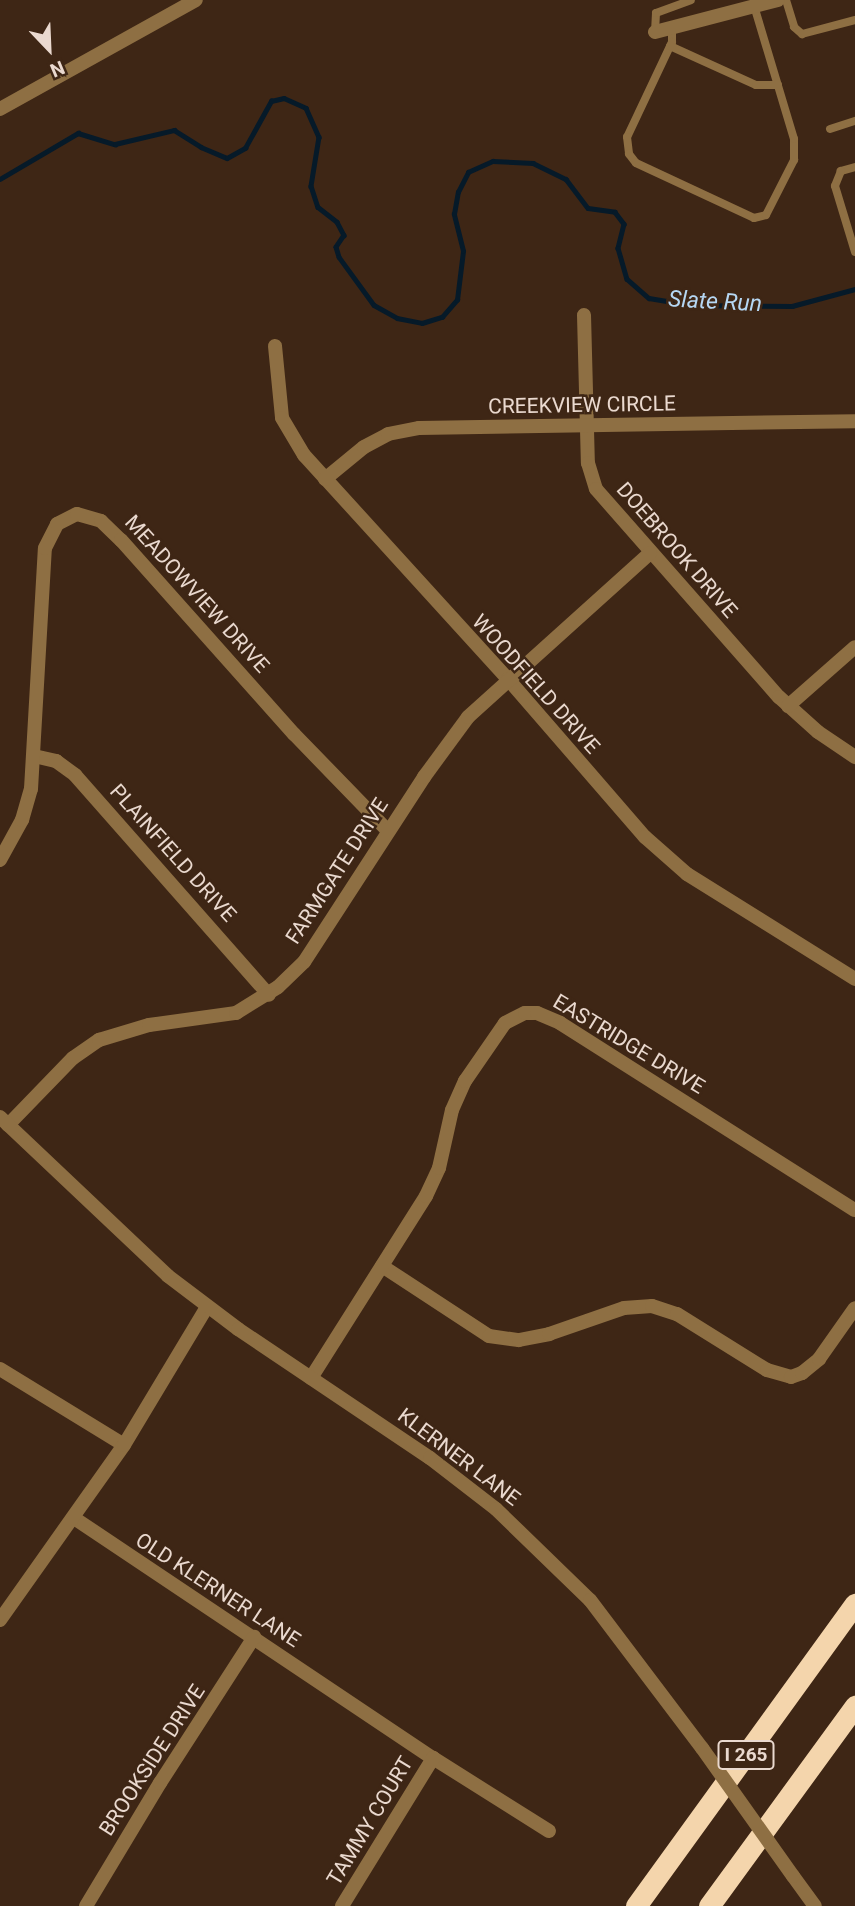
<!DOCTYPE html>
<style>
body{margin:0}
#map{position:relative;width:855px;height:1906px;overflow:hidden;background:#3e2615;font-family:Roboto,sans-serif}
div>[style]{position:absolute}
.stream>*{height:4.5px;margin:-2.25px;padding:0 2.25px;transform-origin:2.25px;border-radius:2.25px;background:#061a29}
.service>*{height:8px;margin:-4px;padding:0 4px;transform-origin:4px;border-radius:4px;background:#8e6f43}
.minor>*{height:14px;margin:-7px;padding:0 7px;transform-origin:7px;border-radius:7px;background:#8e6f43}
.tertiary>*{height:14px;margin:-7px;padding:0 7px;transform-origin:7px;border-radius:7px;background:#8e6f43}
.motorway>*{height:21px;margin:-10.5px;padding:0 10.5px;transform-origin:10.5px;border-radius:10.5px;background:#f4d5ac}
.tertiary-bridge>*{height:14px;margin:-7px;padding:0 7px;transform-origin:7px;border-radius:7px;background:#8e6f43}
span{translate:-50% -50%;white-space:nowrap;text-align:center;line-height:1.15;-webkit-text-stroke:5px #3e2615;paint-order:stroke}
.shield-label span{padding:2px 5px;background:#3e2615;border:2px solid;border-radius:5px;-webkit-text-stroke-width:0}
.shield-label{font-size:19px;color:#ead9cf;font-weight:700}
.street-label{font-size:21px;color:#ead9cf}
.water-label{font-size:23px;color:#b6d7f3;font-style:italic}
.north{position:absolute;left:14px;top:14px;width:70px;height:70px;-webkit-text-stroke:5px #3e2615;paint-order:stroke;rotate:157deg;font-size:19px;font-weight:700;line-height:28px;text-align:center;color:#ead9cf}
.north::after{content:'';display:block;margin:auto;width:24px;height:32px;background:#ead9cf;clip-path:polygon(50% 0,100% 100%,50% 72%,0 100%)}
</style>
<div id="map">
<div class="stream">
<div style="left:0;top:179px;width:91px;rotate:-30.5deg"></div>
<div style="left:78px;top:133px;width:39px;rotate:17deg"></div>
<div style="left:115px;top:144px;width:61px;rotate:-13.3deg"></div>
<div style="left:174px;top:130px;width:32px;rotate:32deg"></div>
<div style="left:201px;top:147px;width:28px;rotate:23deg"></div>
<div style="left:227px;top:158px;width:21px;rotate:-29deg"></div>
<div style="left:245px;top:148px;width:54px;rotate:-61deg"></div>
<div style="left:271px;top:101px;width:13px;rotate:-13deg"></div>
<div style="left:284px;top:98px;width:24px;rotate:24deg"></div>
<div style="left:306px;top:108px;width:32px;rotate:66deg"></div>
<div style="left:319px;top:137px;width:50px;rotate:99.3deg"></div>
<div style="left:311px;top:186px;width:22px;rotate:72deg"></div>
<div style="left:318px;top:207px;width:24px;rotate:38deg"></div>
<div style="left:337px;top:222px;width:15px;rotate:62deg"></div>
<div style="left:344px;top:235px;width:14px;rotate:124deg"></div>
<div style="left:336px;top:247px;width:10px;rotate:73deg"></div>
<div style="left:339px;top:257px;width:59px;rotate:53.9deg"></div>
<div style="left:374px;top:305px;width:26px;rotate:29deg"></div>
<div style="left:397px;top:318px;width:25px;rotate:11deg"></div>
<div style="left:422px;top:323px;width:21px;rotate:-17deg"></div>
<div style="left:442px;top:317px;width:23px;rotate:-49deg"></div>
<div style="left:457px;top:300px;width:49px;rotate:-83deg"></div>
<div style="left:463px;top:251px;width:38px;rotate:-104deg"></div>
<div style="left:454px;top:214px;width:22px;rotate:-80deg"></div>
<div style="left:458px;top:192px;width:22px;rotate:-63deg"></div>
<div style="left:468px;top:172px;width:27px;rotate:-24deg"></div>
<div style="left:493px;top:161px;width:40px;rotate:2.9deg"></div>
<div style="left:533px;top:163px;width:37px;rotate:26deg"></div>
<div style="left:566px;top:179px;width:36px;rotate:53deg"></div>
<div style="left:588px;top:208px;width:27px;rotate:8deg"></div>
<div style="left:615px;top:212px;width:15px;rotate:53deg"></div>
<div style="left:624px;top:224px;width:25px;rotate:104deg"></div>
<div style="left:618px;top:248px;width:32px;rotate:74deg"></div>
<div style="left:627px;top:279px;width:29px;rotate:41deg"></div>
<div style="left:649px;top:298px;width:43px;rotate:9.5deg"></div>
<div style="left:691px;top:305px;width:101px;rotate:0.6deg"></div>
<div style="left:792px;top:306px;width:65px;rotate:-15.1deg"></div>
</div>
<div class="service">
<div style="left:786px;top:0;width:28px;rotate:73deg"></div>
<div style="left:794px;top:27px;width:11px;rotate:41deg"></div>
<div style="left:802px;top:34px;width:55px;rotate:-14.8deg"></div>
<div style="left:672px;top:28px;width:14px;rotate:90deg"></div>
<div style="left:672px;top:42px;width:105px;rotate:115.3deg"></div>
<div style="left:627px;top:137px;width:17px;rotate:83deg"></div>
<div style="left:629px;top:154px;width:11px;rotate:52deg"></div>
<div style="left:636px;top:163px;width:130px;rotate:25deg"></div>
<div style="left:754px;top:218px;width:12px;rotate:-14deg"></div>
<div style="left:766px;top:215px;width:62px;rotate:-63deg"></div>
<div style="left:794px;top:160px;width:21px;rotate:-90deg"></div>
<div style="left:794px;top:139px;width:139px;rotate:-106.7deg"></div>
<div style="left:655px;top:32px;width:19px;rotate:-87deg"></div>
<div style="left:656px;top:13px;width:37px;rotate:-20deg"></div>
<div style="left:670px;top:46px;width:94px;rotate:24.4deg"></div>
<div style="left:756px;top:85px;width:22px"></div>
<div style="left:830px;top:129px;width:26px;rotate:-18deg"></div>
<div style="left:855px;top:167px;width:15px;rotate:164deg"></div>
<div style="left:841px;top:171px;width:16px;rotate:112deg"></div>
<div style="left:835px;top:186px;width:69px;rotate:73.1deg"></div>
</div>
<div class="minor">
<div style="left:655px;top:32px;width:127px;rotate:-14.6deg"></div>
<div style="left:584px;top:315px;width:148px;rotate:88.5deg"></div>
<div style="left:588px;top:463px;width:27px;rotate:73deg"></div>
<div style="left:596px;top:489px;width:277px;rotate:48.7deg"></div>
<div style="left:779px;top:697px;width:52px;rotate:41.9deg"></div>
<div style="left:818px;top:732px;width:45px;rotate:34deg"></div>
<div style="left:275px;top:346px;width:72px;rotate:84.4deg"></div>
<div style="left:282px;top:418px;width:43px;rotate:59.3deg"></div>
<div style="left:304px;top:455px;width:303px;rotate:47.7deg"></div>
<div style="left:508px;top:679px;width:209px;rotate:49.1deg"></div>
<div style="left:645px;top:837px;width:56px;rotate:41.4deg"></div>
<div style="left:687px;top:874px;width:198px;rotate:32deg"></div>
<div style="left:325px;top:479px;width:50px;rotate:-39.4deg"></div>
<div style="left:364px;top:447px;width:27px;rotate:-28deg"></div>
<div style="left:388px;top:434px;width:32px;rotate:-11deg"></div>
<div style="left:419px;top:428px;width:436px;rotate:-0.9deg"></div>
<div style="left:788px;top:706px;width:89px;rotate:-41.4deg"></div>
<div style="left:34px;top:756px;width:23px;rotate:13deg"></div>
<div style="left:56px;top:761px;width:24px;rotate:36deg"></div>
<div style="left:75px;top:775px;width:293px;rotate:48.6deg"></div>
<div style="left:0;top:860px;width:46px;rotate:-61.2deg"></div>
<div style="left:22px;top:820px;width:32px;rotate:-74deg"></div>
<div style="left:31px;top:789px;width:241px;rotate:-86.7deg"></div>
<div style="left:45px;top:548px;width:27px;rotate:-63deg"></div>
<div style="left:57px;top:524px;width:22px;rotate:-27deg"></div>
<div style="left:77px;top:514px;width:25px;rotate:16deg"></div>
<div style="left:101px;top:521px;width:28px;rotate:44deg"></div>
<div style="left:121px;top:540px;width:260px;rotate:48.3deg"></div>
<div style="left:294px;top:734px;width:135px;rotate:45.9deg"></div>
<div style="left:8px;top:1125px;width:93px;rotate:-45.9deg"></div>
<div style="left:73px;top:1058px;width:32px;rotate:-35deg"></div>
<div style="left:99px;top:1040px;width:52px;rotate:-16.7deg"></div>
<div style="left:149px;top:1025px;width:88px;rotate:-7.9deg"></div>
<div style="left:236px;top:1013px;width:49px;rotate:-31.8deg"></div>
<div style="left:278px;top:987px;width:36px;rotate:-44deg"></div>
<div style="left:304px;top:962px;width:221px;rotate:-57deg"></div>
<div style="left:424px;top:777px;width:74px;rotate:-53.7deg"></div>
<div style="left:468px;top:717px;width:245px;rotate:-42deg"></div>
<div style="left:382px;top:1266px;width:128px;rotate:33.2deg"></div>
<div style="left:489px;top:1336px;width:30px;rotate:8deg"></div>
<div style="left:519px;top:1340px;width:31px;rotate:-11deg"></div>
<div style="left:549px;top:1334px;width:79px;rotate:-19.1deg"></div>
<div style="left:624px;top:1308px;width:28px;rotate:-4deg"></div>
<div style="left:652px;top:1306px;width:26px;rotate:18deg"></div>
<div style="left:677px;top:1314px;width:106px;rotate:31.9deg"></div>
<div style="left:767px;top:1370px;width:25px;rotate:16deg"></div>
<div style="left:791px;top:1377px;width:12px;rotate:-20deg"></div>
<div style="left:802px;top:1373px;width:22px;rotate:-39deg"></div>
<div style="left:819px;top:1359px;width:62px;rotate:-54.8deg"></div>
<div style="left:0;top:1369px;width:145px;rotate:31.5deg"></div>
<div style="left:311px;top:1378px;width:215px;rotate:-57.7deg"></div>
<div style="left:426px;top:1196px;width:31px;rotate:-65deg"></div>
<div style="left:439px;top:1168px;width:59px;rotate:-77.4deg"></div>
<div style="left:452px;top:1110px;width:32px;rotate:-66deg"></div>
<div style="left:465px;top:1081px;width:70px;rotate:-55.4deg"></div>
<div style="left:505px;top:1023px;width:22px;rotate:-27deg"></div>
<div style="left:525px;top:1013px;width:12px"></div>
<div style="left:537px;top:1013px;width:25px;rotate:23deg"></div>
<div style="left:560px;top:1023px;width:349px;rotate:32.4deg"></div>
<div style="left:74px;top:1518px;width:432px;rotate:33.8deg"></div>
<div style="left:433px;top:1758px;width:137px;rotate:32.2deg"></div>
<div style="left:0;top:1620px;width:214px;rotate:-54.7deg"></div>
<div style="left:124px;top:1445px;width:161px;rotate:-59deg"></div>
<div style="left:86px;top:1906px;width:144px;rotate:-59deg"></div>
<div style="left:160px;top:1783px;width:174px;rotate:-57.2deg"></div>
<div style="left:342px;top:1906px;width:174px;rotate:-58.4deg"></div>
</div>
<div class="tertiary">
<div style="left:0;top:109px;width:224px;rotate:-29.1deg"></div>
<div style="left:0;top:1117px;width:231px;rotate:43.4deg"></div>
<div style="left:168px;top:1276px;width:88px;rotate:37.1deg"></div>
<div style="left:238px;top:1329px;width:231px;rotate:33.9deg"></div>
<div style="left:430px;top:1458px;width:83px;rotate:37.7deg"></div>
<div style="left:496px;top:1509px;width:131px;rotate:44.1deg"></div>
<div style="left:590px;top:1600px;width:186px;rotate:52.9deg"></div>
<div style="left:793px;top:1876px;width:37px;rotate:54deg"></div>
</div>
<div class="motorway">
<div style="left:636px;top:1906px;width:373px;rotate:-54.1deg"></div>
<div style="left:709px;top:1906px;width:248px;rotate:-53.9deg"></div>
</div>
<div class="tertiary-bridge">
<div style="left:702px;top:1748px;width:157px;rotate:54.6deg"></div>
</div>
<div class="shield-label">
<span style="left:746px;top:1755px">I 265</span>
</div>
<div class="street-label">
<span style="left:582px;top:405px;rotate:-1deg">CREEKVIEW CIRCLE</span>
<span style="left:677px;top:550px;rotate:49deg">DOEBROOK DRIVE</span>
<span style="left:197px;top:594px;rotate:48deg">MEADOWVIEW DRIVE</span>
<span style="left:536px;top:684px;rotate:48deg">WOODFIELD DRIVE</span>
<span style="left:173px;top:853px;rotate:48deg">PLAINFIELD DRIVE</span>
<span style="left:337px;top:871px;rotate:-57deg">FARMGATE DRIVE</span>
<span style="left:629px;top:1044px;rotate:31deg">EASTRIDGE DRIVE</span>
<span style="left:459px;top:1457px;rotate:37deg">KLERNER LANE</span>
<span style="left:218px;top:1590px;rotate:33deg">OLD KLERNER LANE</span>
<span style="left:152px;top:1760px;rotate:-57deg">BROOKSIDE DRIVE</span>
<span style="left:370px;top:1821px;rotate:-59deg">TAMMY COURT</span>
</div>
<div class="water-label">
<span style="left:715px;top:302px;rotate:3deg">Slate Run</span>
</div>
<div class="north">N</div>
</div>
